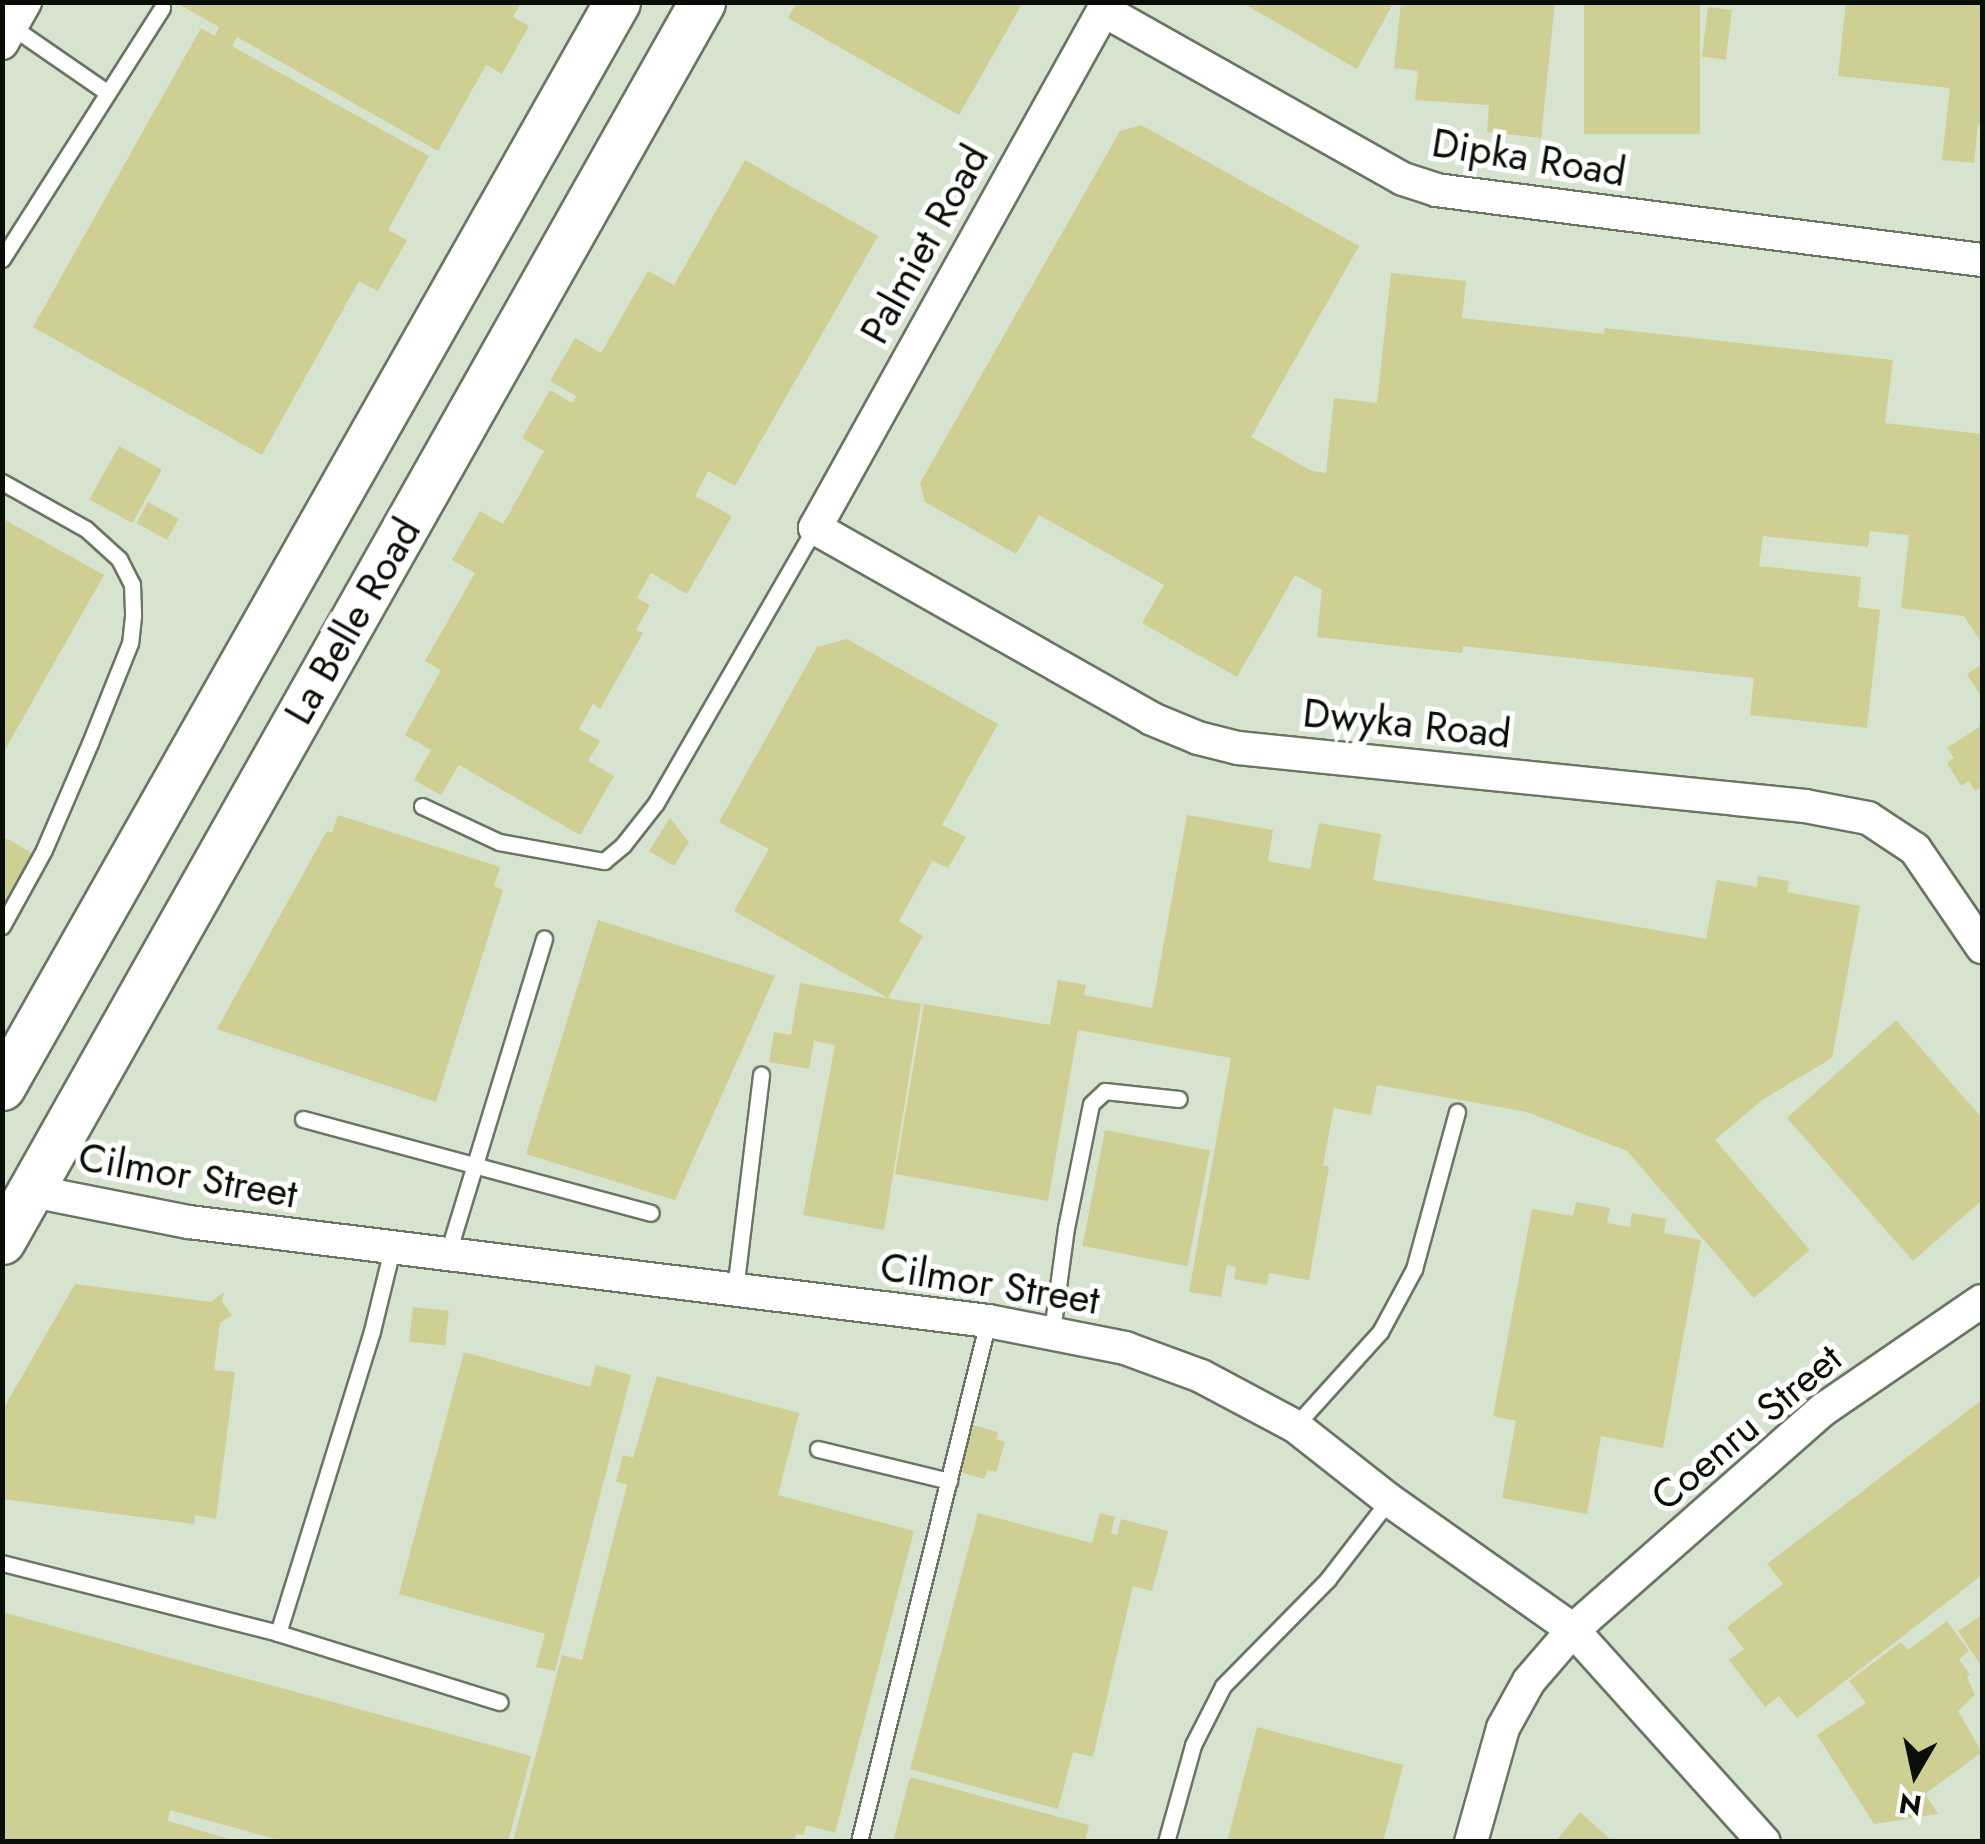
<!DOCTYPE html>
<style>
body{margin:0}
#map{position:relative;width:1985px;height:1844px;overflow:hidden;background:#d6e4cf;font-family:Jost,sans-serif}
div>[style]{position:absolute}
.building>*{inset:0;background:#cfce93;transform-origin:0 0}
.roads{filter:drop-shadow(2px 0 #697663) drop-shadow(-2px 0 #697663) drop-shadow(0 2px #697663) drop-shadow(0 -2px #697663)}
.service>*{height:15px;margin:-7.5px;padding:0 7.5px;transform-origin:7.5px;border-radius:7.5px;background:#fff}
.minor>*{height:32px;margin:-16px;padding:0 16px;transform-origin:16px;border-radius:16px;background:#fff}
.secondary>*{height:45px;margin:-22.5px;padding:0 22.5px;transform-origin:22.5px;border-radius:22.5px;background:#fff}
span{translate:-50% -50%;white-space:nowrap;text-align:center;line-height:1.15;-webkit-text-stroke:10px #fff;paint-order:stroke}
.street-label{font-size:40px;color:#090e07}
.frame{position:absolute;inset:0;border:5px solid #090e07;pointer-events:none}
.north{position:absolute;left:1865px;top:1724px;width:100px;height:100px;-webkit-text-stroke:8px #fff;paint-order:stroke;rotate:189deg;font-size:28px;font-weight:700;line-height:40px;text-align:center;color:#090e07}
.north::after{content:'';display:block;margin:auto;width:35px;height:45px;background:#090e07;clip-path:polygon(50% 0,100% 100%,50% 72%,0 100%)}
</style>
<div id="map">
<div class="building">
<div style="clip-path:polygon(175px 2px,521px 2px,513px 17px,529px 26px,502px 74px,486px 65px,438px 151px,237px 37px,232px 46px,429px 156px,388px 230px,407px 240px,378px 291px,359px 281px,262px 455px,33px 327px,201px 28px,215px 36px,219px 27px)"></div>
<div style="clip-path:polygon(797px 2px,1023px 2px,959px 115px,788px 18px)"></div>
<div style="clip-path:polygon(1241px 2px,1394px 2px,1357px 69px)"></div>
<div style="clip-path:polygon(1401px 2px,1555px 2px,1541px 138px,1487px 132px,1489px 105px,1415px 100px,1418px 71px,1394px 68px)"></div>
<div style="left:1584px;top:2px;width:116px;height:132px"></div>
<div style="clip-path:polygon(1846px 2px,1982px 2px,1982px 125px,1978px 124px,1974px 163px,1942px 160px,1950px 88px,1838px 76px)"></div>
<div style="left:1708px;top:7px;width:24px;height:50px;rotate:7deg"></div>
<div style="clip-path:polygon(1141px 125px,1359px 246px,1251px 437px,1312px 471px,1326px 473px,1334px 398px,1377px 403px,1391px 273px,1466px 281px,1462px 318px,1604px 334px,1605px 328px,1893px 360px,1885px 423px,1982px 434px,1982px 644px,1964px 616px,1901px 608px,1909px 535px,1870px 531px,1868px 547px,1763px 536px,1759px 566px,1861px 577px,1858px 607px,1880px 610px,1867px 728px,1750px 715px,1754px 678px,1463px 646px,1462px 653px,1317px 637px,1322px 590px,1295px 575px,1237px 677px,1142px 623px,1164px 585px,1039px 515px,1016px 554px,925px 502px,920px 483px,1120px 131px)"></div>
<div style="clip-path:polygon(745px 160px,878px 236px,735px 486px,708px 471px,695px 496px,732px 516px,687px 594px,651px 573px,637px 598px,650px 605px,636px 630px,643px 633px,600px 709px,593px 704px,579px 729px,600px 741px,588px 761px,614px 776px,580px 835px,459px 765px,441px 795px,414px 780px,431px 750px,405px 735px,441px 670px,425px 661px,475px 573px,452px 560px,480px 511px,503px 524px,544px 451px,522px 438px,550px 390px,572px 403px,576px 396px,550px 381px,575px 338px,601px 353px,648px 271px,674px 285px)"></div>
<div style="left:119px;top:446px;width:49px;height:61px;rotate:29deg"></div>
<div style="left:148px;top:502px;width:35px;height:24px;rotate:29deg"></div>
<div style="clip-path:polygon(2px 518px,104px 575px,2px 755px)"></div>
<div style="clip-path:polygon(847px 639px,998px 724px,942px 825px,966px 837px,948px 868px,924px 857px,932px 861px,899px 921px,923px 936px,888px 998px,734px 911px,769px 849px,719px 822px,817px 647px)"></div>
<div style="clip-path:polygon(1982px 664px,1982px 698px,1967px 674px)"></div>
<div style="clip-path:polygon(1982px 725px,1982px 786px,1975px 791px,1969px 781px,1961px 786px,1947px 763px,1954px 758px,1947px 748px)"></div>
<div style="clip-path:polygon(338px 815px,500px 867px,494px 886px,503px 890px,436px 1102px,217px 1029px,327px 831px,332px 833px)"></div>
<div style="clip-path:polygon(1187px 815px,1273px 830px,1268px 861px,1310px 869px,1319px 823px,1381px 834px,1373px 880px,1706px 939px,1717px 880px,1757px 887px,1758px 876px,1789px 881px,1787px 892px,1860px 906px,1832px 1058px,1762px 1100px,1715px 1140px,1810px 1250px,1754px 1298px,1627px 1151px,1527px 1112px,1377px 1085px,1371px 1115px,1334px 1108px,1323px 1165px,1329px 1167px,1309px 1280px,1269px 1273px,1267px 1285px,1234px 1279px,1236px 1267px,1227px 1265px,1221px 1297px,1189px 1292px,1231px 1058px,1078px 1030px,1048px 1201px,895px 1174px,924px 1004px,1050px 1025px,1058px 980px,1086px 985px,1084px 995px,1152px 1008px)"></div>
<div style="clip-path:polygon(670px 818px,689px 842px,674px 866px,649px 851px)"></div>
<div style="clip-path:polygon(2px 836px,36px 855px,2px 915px)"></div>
<div style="clip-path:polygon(598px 920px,775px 976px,675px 1200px,526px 1154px)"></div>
<div style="clip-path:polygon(800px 983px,921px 1004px,884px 1230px,803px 1215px,835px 1045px,814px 1041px,809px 1069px,769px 1062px,774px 1032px,791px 1035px)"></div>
<div style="clip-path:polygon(1896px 1020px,1982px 1118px,1982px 1200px,1913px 1261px,1787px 1118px)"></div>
<div style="left:1105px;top:1130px;width:107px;height:118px;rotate:11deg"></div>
<div style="clip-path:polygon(1576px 1202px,1610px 1208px,1607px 1223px,1630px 1227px,1632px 1213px,1666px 1219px,1664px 1233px,1701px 1240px,1663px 1448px,1601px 1436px,1587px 1514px,1502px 1498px,1516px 1421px,1493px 1416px,1532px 1209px,1573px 1216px)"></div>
<div style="clip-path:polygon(75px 1284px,211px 1302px,224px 1292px,222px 1302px,232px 1315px,220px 1323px,214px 1370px,235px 1372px,216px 1519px,195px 1515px,194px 1524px,2px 1499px,2px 1411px)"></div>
<div style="left:413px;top:1307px;width:36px;height:35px;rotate:6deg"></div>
<div style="clip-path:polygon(464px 1352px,590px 1387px,596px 1365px,631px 1375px,555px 1671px,536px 1667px,545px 1634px,399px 1594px)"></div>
<div style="clip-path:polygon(657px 1376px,799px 1413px,778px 1495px,914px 1531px,835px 1833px,806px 1825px,803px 1835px,796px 1834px,794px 1842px,513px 1842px,562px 1655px,582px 1660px,627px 1485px,616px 1481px,623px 1455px,633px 1458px)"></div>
<div style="clip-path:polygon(1982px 1400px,1982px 1575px,1797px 1718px,1779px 1696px,1765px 1707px,1729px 1660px,1744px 1649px,1727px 1627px,1783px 1584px,1767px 1564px)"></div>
<div style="clip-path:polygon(973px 1425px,998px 1432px,996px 1439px,1005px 1442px,996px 1472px,988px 1470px,984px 1479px,960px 1472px)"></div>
<div style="clip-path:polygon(978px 1513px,1092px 1543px,1100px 1513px,1115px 1517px,1111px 1533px,1117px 1535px,1121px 1519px,1168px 1531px,1152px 1591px,1133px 1586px,1093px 1757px,1073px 1752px,1058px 1809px,910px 1769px)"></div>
<div style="clip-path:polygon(2px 1612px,531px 1756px,508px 1842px,286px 1842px,170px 1810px,168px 1821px,240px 1842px,2px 1842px)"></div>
<div style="clip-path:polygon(1982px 1615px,1982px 1667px,1958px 1631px)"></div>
<div style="clip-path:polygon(1947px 1621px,1969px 1651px,1959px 1659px,1970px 1675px,1967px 1677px,1975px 1695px,1958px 1711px,1982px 1752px,1925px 1794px,1938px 1814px,1874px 1824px,1817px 1735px,1866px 1703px,1849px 1681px,1901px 1642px,1908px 1650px)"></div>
<div style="clip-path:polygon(1257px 1727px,1403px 1765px,1383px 1842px,1227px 1842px)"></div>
<div style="clip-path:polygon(910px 1777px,1089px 1825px,1085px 1842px,893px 1842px)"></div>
<div style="clip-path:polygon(1580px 1812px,1613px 1842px,1555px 1842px)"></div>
</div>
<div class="roads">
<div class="service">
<div style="left:8px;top:24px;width:121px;rotate:34.6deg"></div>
<div style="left:2px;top:259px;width:298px;rotate:-57.5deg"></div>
<div style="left:2px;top:482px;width:96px;rotate:29.2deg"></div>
<div style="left:86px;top:529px;width:45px;rotate:42.3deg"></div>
<div style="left:119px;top:559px;width:28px;rotate:63deg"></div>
<div style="left:132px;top:584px;width:32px;rotate:88deg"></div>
<div style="left:133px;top:616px;width:27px;rotate:96deg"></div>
<div style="left:130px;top:643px;width:108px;rotate:111.8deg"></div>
<div style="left:90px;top:743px;width:116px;rotate:113.3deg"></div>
<div style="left:44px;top:850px;width:87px;rotate:118.9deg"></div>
<div style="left:422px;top:806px;width:85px;rotate:25.1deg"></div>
<div style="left:499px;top:842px;width:107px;rotate:10.3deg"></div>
<div style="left:604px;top:861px;width:25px;rotate:-40deg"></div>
<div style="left:623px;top:845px;width:53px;rotate:-51.8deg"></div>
<div style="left:656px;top:803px;width:318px;rotate:-60deg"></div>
<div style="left:303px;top:1119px;width:360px;rotate:15.1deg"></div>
<div style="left:447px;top:1256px;width:332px;rotate:-73deg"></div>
<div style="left:735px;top:1290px;width:217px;rotate:-83.1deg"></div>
<div style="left:1052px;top:1331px;width:104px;rotate:-82.3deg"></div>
<div style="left:1066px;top:1228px;width:126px;rotate:-78.6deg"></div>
<div style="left:1091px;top:1104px;width:19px;rotate:-43deg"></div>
<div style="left:1105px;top:1091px;width:74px;rotate:6.2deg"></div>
<div style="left:1295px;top:1426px;width:127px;rotate:-47.9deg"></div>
<div style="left:1380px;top:1332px;width:72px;rotate:-61.6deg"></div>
<div style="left:1414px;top:1269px;width:163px;rotate:-74.7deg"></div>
<div style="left:818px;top:1449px;width:135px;rotate:13.7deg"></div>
<div style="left:2px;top:1563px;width:285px;rotate:14.2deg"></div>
<div style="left:278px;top:1633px;width:232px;rotate:17.3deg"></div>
<div style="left:278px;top:1633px;width:316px;rotate:-72.7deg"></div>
<div style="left:372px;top:1331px;width:84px;rotate:-76.3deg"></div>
<div style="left:859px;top:1842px;width:537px;rotate:-76.09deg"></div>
<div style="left:1166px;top:1842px;width:101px;rotate:-74.4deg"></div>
<div style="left:1193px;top:1745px;width:66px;rotate:-63deg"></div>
<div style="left:1223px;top:1686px;width:150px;rotate:-45.5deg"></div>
<div style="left:1328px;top:1579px;width:100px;rotate:-52.3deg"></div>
</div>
<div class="minor">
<div style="left:1108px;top:2px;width:602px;rotate:119.12deg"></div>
<div style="left:815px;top:528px;width:387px;rotate:29.5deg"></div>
<div style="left:1152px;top:719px;width:50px;rotate:22.4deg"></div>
<div style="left:1198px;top:738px;width:41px;rotate:14deg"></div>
<div style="left:1238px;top:748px;width:570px;rotate:5.84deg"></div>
<div style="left:1805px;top:806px;width:64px;rotate:10.8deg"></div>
<div style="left:1868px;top:818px;width:56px;rotate:33.4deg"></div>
<div style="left:1915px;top:849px;width:119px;rotate:55.6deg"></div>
<div style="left:1103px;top:10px;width:344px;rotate:29.4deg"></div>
<div style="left:1403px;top:179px;width:35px;rotate:18deg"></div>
<div style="left:1436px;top:190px;width:550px;rotate:7.31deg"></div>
<div style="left:2px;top:43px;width:47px;rotate:-60.7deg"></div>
<div style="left:32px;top:1191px;width:160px;rotate:11.2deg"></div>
<div style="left:189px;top:1222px;width:805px;rotate:7.06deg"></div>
<div style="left:988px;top:1321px;width:140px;rotate:11.1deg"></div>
<div style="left:1125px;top:1348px;width:81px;rotate:20.2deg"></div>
<div style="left:1201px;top:1376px;width:106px;rotate:28deg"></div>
<div style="left:1295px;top:1426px;width:120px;rotate:38.2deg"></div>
<div style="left:1389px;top:1500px;width:225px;rotate:35.2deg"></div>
<div style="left:1573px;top:1630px;width:285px;rotate:48deg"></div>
<div style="left:1471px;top:1842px;width:118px;rotate:-74.3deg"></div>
<div style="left:1503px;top:1728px;width:54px;rotate:-61deg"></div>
<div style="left:1529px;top:1681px;width:67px;rotate:-49.2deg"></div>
<div style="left:1573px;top:1630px;width:334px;rotate:-41.4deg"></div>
<div style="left:1824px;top:1409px;width:191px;rotate:-34.4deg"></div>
</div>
<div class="secondary">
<div style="left:2px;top:1087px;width:1247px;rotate:-60.45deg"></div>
<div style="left:2px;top:1241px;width:1423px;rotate:-60.53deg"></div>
</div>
</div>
<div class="street-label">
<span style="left:1529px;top:157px;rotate:9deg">Dipka Road</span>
<span style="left:924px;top:244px;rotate:-61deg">Palmiet Road</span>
<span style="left:352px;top:621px;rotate:-60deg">La Belle Road</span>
<span style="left:1407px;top:723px;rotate:6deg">Dwyka Road</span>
<span style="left:188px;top:1175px;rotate:10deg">Cilmor Street</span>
<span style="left:990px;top:1283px;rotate:9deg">Cilmor Street</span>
<span style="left:1746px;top:1427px;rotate:-40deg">Coenru Street</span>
</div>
<div class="frame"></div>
<div class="north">N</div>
</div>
